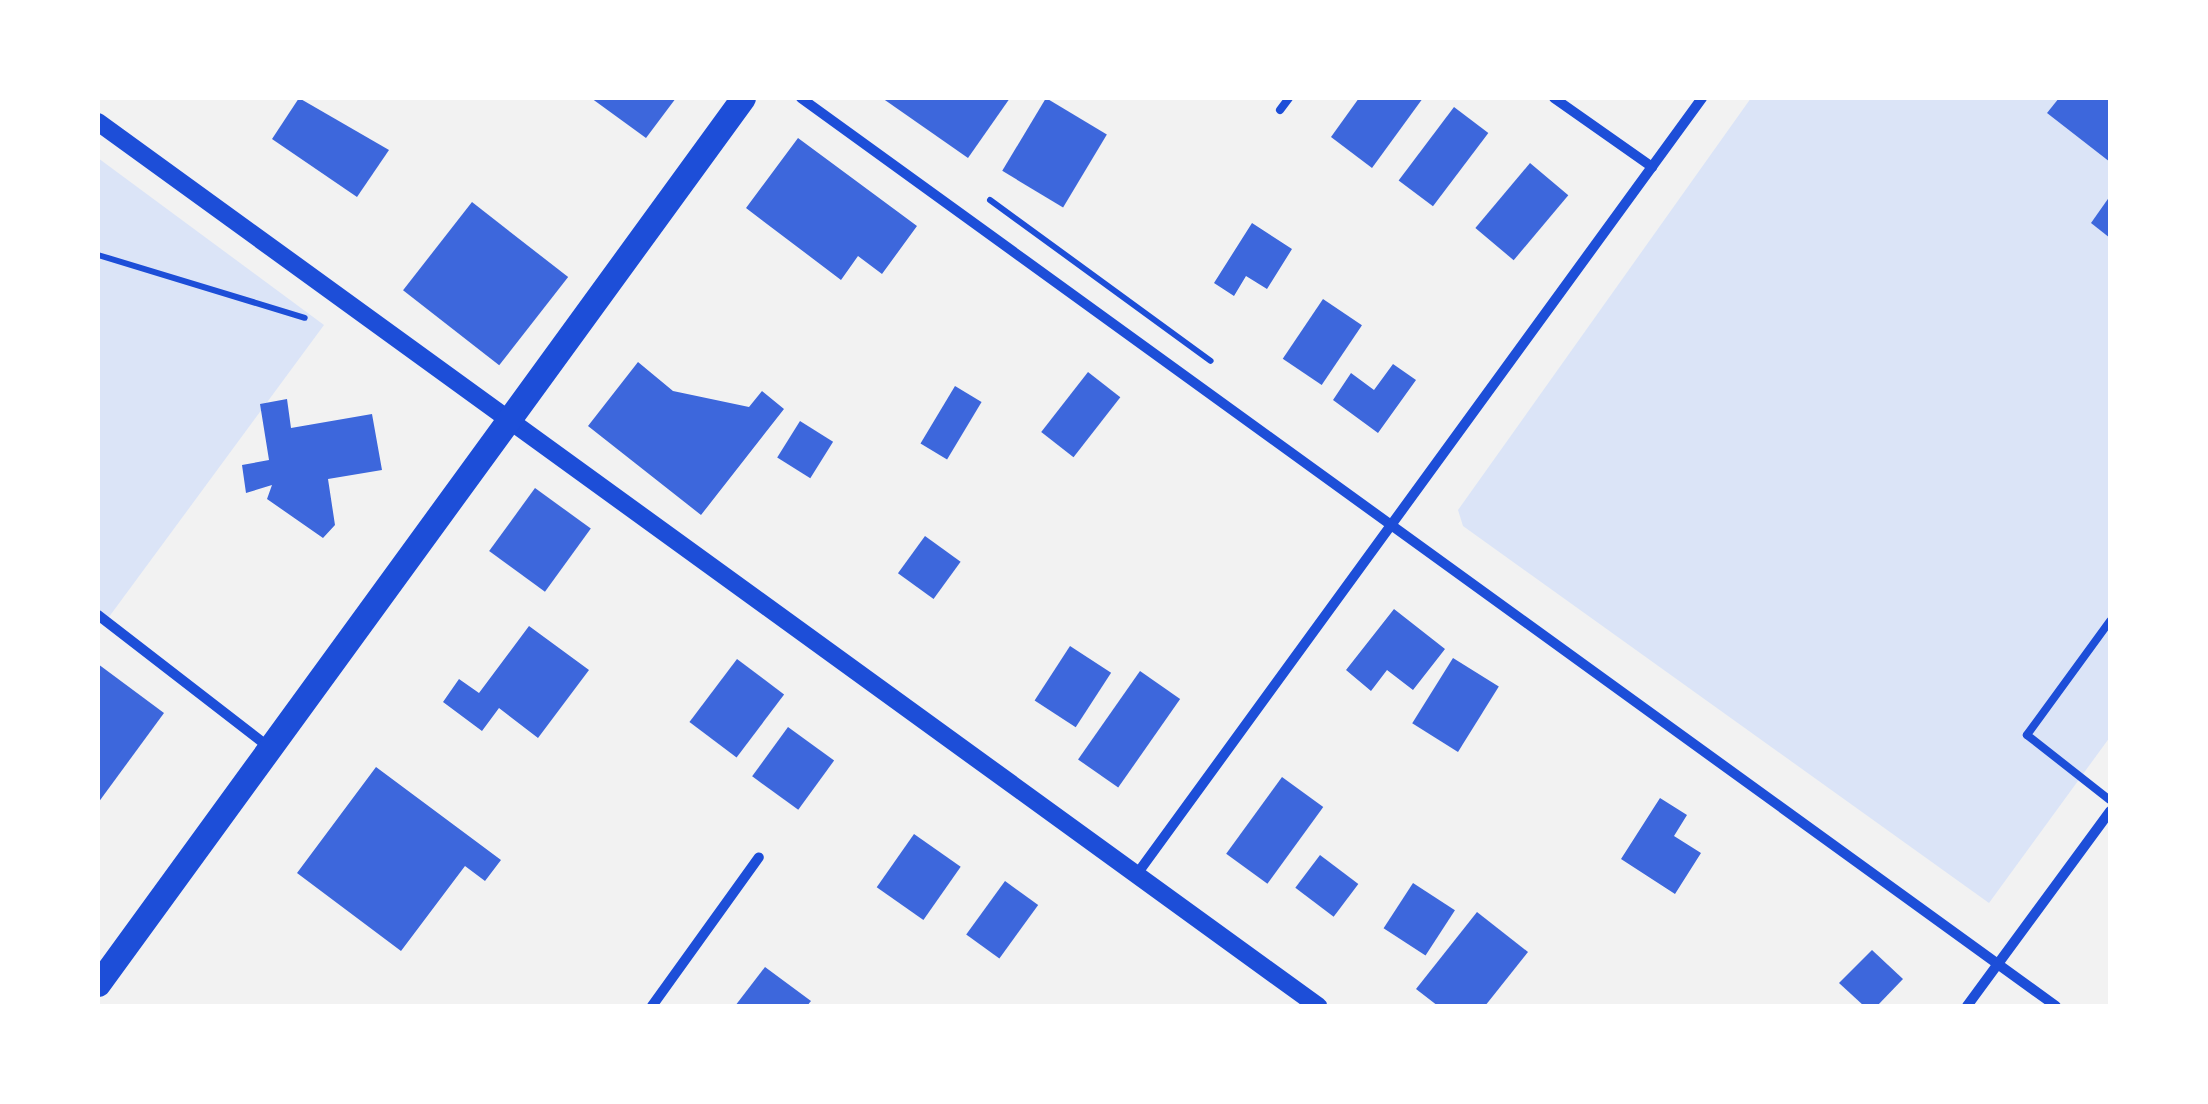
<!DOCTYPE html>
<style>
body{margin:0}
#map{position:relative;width:2208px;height:1104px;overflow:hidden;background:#f2f2f2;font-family:"Roboto Condensed",sans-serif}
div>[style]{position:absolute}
.green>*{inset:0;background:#dbe4f7}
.building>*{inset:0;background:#3d67dc;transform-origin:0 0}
.path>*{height:6px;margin:-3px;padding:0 3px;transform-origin:3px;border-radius:3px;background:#1d4ed8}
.service>*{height:8px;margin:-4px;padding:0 4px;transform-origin:4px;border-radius:4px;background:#1d4ed8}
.minor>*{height:10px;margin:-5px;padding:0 5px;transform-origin:5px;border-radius:5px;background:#1d4ed8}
.tertiary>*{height:18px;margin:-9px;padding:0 9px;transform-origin:9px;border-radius:9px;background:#1d4ed8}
.primary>*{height:25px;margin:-12.5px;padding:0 12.5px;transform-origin:12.5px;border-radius:12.5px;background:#1d4ed8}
span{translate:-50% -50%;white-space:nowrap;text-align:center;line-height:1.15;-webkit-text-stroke:8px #fff;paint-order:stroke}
.frame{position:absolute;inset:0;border:100px solid #fff;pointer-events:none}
</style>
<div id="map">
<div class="green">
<div style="clip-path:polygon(1751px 98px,2110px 98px,2110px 737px,1989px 903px,1463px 526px,1458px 510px)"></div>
<div style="clip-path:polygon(98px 158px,324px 325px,106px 621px,98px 615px)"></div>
</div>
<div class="building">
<div style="clip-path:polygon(299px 98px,389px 150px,357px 197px,272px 139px)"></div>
<div style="clip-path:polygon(591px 98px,676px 98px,646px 138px)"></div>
<div style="clip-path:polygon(882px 98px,1010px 98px,968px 158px)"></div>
<div style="left:1046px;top:98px;width:71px;height:85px;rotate:31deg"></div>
<div style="clip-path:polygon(1359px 98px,1423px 98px,1372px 168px,1331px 137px)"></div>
<div style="clip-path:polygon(2059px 98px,2110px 99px,2110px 162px,2047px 113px)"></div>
<div style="left:1454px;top:107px;width:43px;height:92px;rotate:37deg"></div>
<div style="clip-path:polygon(798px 138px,917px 226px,882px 274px,858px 256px,841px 280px,746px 208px)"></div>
<div style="left:1530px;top:163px;width:50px;height:85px;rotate:40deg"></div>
<div style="clip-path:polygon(2110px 196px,2110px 238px,2091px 223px)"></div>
<div style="left:472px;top:202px;width:122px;height:112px;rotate:38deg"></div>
<div style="clip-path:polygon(1252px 223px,1292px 249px,1267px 289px,1246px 276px,1234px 296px,1214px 283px)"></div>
<div style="left:1323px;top:299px;width:47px;height:72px;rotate:34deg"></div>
<div style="clip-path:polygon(638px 362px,673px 391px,749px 407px,762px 391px,784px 409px,701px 515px,588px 426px)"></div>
<div style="clip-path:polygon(1393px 364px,1416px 380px,1378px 433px,1333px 400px,1351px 373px,1374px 390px)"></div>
<div style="left:1088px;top:372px;width:41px;height:76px;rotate:38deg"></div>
<div style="left:955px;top:386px;width:31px;height:67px;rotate:31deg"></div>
<div style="clip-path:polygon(287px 399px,291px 428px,372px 414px,382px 470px,328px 479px,335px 525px,323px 538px,267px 499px,272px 485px,246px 493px,242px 465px,269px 460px,260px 404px)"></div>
<div style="left:800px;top:421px;width:39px;height:43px;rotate:32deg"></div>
<div style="left:535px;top:488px;width:69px;height:78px;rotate:36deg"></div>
<div style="left:925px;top:536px;width:44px;height:46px;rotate:36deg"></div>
<div style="clip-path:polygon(1394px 609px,1445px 649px,1413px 690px,1387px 670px,1371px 691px,1346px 670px)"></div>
<div style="clip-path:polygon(529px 626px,589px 670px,538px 738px,499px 708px,482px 731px,443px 702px,459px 679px,479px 693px)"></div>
<div style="left:1070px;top:646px;width:49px;height:65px;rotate:33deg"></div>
<div style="left:1453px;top:658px;width:54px;height:77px;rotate:32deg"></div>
<div style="left:737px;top:659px;width:59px;height:79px;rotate:37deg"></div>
<div style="clip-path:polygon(98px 664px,164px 713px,98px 803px)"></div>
<div style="left:1140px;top:671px;width:49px;height:108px;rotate:35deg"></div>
<div style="left:788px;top:727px;width:57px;height:61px;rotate:36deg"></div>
<div style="clip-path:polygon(376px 767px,501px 860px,485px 881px,465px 866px,401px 951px,297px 873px)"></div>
<div style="left:1282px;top:777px;width:51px;height:95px;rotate:36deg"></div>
<div style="clip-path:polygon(1660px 798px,1687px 815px,1674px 836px,1701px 853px,1675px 894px,1621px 859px)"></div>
<div style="left:914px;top:834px;width:57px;height:65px;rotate:35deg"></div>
<div style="left:1320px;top:855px;width:48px;height:41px;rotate:37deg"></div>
<div style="left:1005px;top:881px;width:41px;height:66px;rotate:36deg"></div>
<div style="left:1413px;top:883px;width:50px;height:54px;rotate:33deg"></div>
<div style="clip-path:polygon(1477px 912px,1528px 952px,1485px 1006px,1438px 1006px,1416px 989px)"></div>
<div style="clip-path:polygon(1872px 950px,1903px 979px,1877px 1006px,1864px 1006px,1839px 983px)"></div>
<div style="clip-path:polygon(765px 967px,811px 1001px,807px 1006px,735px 1006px)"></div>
</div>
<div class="path">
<div style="left:990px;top:200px;width:273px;rotate:36.1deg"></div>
<div style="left:98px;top:255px;width:216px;rotate:16.9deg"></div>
</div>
<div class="service">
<div style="left:1280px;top:110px;width:15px;rotate:-53deg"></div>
<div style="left:2110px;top:621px;width:141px;rotate:126.1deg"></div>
<div style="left:2027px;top:735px;width:105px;rotate:38.1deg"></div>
</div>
<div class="minor">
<div style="left:801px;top:98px;width:1549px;rotate:35.89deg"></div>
<div style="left:1554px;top:98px;width:120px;rotate:35.1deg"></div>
<div style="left:98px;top:615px;width:217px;rotate:37.7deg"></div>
<div style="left:1137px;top:874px;width:960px;rotate:-53.94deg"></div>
<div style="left:652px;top:1006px;width:183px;rotate:-54.3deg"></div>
<div style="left:1967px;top:1006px;width:242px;rotate:-53.7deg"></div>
</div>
<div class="tertiary">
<div style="left:98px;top:122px;width:1507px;rotate:35.93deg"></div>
</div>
<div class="primary">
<div style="left:98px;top:984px;width:1096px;rotate:-53.95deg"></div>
</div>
<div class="frame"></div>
</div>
